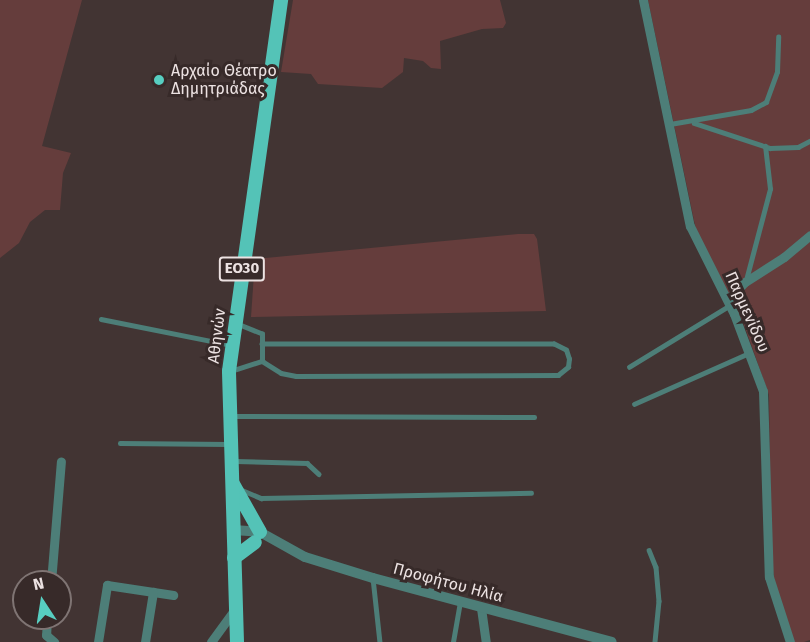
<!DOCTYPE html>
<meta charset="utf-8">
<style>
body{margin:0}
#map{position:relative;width:810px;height:642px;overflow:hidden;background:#423433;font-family:"Fira Sans",sans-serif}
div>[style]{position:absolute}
.green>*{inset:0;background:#653d3c}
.service>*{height:4.5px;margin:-2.25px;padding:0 2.25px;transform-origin:2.25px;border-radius:2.25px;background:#4d7e78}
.minor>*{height:9px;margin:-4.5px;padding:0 4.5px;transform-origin:4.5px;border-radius:4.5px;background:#4d7e78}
.tertiary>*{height:10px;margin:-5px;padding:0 5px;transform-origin:5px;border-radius:5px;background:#4d7e78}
.primary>*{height:14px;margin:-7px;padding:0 7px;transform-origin:7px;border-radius:7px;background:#54c3b7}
.dots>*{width:16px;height:16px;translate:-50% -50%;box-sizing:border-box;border:3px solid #372a29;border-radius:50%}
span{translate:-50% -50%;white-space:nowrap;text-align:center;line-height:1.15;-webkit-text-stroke:6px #372a29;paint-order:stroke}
.shield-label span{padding:2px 4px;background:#372a29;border:2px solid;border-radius:4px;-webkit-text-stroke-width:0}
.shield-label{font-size:15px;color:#ece2e2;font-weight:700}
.poi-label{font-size:16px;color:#ece2e2}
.left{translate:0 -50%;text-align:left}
.street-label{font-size:16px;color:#ece2e2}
.north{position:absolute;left:12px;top:570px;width:60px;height:60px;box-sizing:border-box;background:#372a29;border:2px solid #7f7473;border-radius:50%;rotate:348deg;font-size:16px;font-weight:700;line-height:24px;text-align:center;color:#ece2e2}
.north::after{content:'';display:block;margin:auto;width:21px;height:27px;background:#57cec1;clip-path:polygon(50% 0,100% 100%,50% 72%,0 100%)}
</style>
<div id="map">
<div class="green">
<div style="clip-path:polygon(0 0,82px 0,42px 146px,71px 153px,63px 173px,60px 210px,45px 210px,30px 222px,19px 243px,0 258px)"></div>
<div style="clip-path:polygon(293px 0,500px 0,506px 23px,503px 28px,482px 29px,440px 41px,441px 69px,431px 68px,423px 61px,404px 58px,403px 72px,382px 88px,318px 84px,311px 74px,281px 72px)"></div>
<div style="clip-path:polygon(648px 0,810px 0,810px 640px,804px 642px,794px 642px,776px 591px,771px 557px,769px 395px,743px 322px,696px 230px)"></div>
<div style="clip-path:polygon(518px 234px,534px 234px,537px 239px,546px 311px,251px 317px,255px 259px)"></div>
</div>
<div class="service">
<div style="left:694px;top:123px;width:80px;rotate:18.2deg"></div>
<div style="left:770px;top:148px;width:28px;rotate:-2deg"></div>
<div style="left:798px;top:147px;width:13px;rotate:-27deg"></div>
<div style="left:670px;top:124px;width:82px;rotate:-9.8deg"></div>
<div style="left:751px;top:110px;width:17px;rotate:-28deg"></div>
<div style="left:766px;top:102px;width:32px;rotate:-70deg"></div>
<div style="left:777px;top:72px;width:35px;rotate:-88deg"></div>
<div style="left:746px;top:280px;width:94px;rotate:-75.2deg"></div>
<div style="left:770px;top:189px;width:43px;rotate:-96.6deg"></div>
<div style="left:101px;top:319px;width:133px;rotate:11.3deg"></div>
<div style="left:262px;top:361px;width:22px;rotate:32deg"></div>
<div style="left:281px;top:373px;width:15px;rotate:11deg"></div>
<div style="left:296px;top:376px;width:262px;rotate:-0.2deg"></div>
<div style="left:558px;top:375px;width:13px;rotate:-39deg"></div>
<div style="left:568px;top:367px;width:8px;rotate:-83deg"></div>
<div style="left:569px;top:359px;width:9px;rotate:-108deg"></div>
<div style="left:566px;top:350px;width:13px;rotate:-153deg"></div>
<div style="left:554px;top:344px;width:292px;rotate:180deg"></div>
<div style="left:629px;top:367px;width:119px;rotate:-31.5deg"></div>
<div style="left:231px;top:371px;width:33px;rotate:-18deg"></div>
<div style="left:262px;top:361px;width:27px;rotate:-90deg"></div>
<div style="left:262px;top:334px;width:27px;rotate:-158deg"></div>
<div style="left:634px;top:404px;width:126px;rotate:-23.9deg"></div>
<div style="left:233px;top:416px;width:301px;rotate:0.2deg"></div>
<div style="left:120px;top:443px;width:108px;rotate:0.5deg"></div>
<div style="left:235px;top:461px;width:72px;rotate:1.6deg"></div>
<div style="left:307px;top:463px;width:16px;rotate:43deg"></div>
<div style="left:242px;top:490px;width:21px;rotate:23deg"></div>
<div style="left:261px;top:498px;width:270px;rotate:-1.1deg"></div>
<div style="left:649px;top:550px;width:18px;rotate:68deg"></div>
<div style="left:656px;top:567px;width:34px;rotate:85deg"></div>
<div style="left:659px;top:601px;width:41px;rotate:95.6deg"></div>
<div style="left:373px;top:578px;width:64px;rotate:83.8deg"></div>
<div style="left:453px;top:642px;width:41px;rotate:-80.1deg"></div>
</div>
<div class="minor">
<div style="left:643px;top:0;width:231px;rotate:78.3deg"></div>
<div style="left:690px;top:226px;width:98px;rotate:63.4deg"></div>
<div style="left:734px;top:314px;width:82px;rotate:69.4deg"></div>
<div style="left:763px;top:391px;width:186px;rotate:88.2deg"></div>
<div style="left:769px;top:577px;width:68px;rotate:72.1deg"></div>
<div style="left:728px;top:300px;width:25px;rotate:-47deg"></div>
<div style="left:745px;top:282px;width:46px;rotate:-32.7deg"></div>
<div style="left:784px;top:257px;width:34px;rotate:-40deg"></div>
<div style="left:51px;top:582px;width:121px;rotate:-85.3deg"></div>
<div style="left:481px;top:608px;width:34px;rotate:82deg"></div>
<div style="left:47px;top:618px;width:17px;rotate:93deg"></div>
<div style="left:46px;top:635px;width:11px;rotate:41deg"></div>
<div style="left:98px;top:642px;width:58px;rotate:-81deg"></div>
<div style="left:107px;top:585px;width:67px;rotate:8.6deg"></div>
<div style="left:145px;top:642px;width:51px;rotate:-80.9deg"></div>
<div style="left:211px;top:642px;width:41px;rotate:-54deg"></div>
</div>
<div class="tertiary">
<div style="left:233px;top:530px;width:27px;rotate:4deg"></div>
<div style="left:260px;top:532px;width:51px;rotate:29.1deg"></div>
<div style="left:305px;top:557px;width:71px;rotate:17.2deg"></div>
<div style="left:373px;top:578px;width:247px;rotate:15deg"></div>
</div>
<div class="primary">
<div style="left:233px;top:484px;width:55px;rotate:60.6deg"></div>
<div style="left:234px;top:558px;width:26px;rotate:-37deg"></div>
<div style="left:237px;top:642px;width:271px;rotate:-91.7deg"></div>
<div style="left:229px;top:371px;width:375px;rotate:-82deg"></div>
</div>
<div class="dots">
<div style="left:159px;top:80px;background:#57cec1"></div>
</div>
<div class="shield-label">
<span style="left:242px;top:269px">ΕΟ30</span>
</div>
<div class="poi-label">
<span class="left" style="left:171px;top:80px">Αρχαίο Θέατρο<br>Δημητριάδας</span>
</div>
<div class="street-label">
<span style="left:747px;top:312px;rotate:66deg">Παρμενίδου</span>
<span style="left:217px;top:336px;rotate:-83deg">Αθηνών</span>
<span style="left:448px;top:583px;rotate:15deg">Προφήτου Ηλία</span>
</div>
<div class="north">N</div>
</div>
